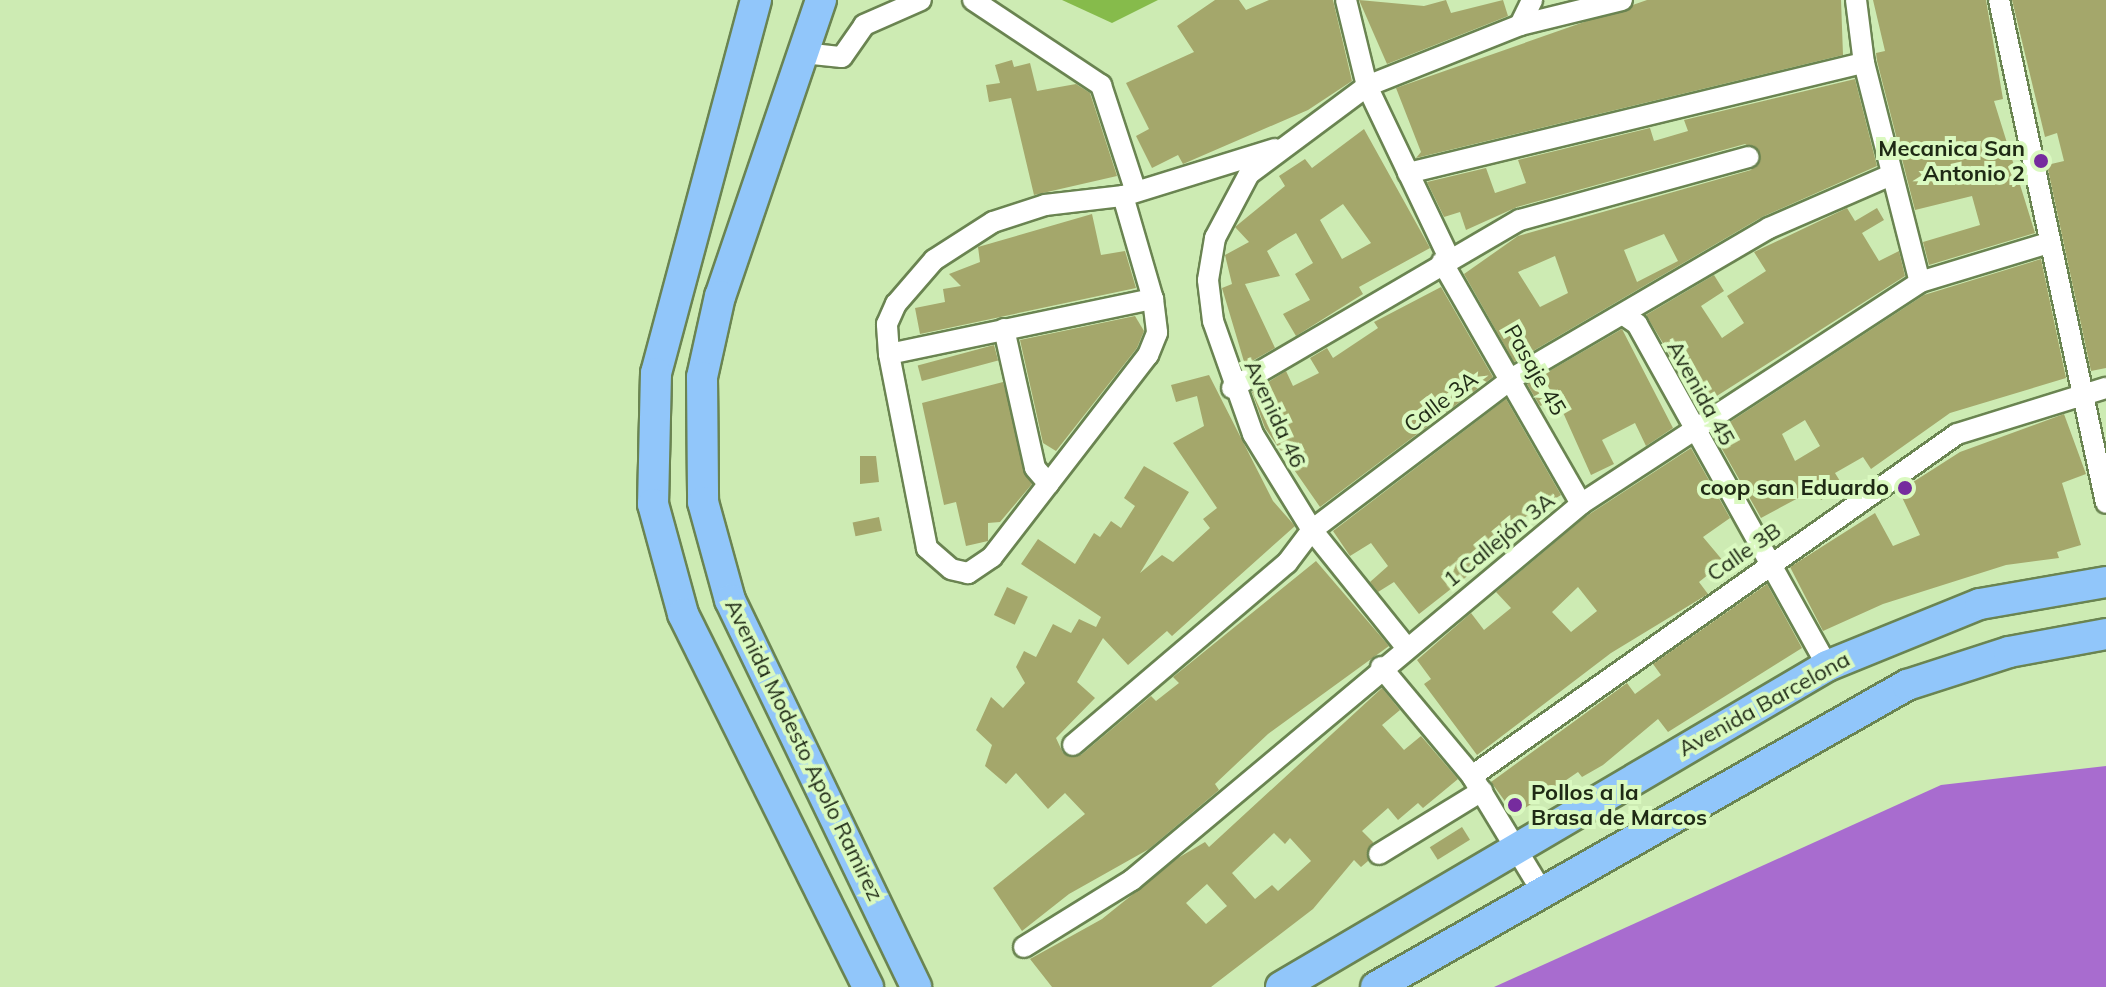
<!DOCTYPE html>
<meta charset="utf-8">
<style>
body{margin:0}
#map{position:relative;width:2106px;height:987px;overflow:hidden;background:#cdebb3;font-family:Mulish,sans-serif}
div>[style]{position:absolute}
.forest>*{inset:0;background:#86bb4b}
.water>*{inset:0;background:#a86ccf}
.building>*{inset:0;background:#a4a76b;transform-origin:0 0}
.roads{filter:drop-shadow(2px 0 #6a8451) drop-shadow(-2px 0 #6a8451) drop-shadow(0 2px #6a8451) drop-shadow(0 -2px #6a8451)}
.street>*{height:20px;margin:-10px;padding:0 10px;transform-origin:10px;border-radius:10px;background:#fff}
.primary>*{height:30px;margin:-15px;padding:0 15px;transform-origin:15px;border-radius:15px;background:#91c6fa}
.dots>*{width:22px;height:22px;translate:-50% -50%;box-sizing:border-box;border:4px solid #daf9c0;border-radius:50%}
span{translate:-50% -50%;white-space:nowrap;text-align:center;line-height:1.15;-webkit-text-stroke:8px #daf9c0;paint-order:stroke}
.poi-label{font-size:22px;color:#1f2a15;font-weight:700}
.right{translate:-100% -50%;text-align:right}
.left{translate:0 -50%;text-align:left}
.street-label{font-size:22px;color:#1f2a15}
</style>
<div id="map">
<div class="forest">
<div style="clip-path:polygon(1062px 0,1158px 0,1112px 23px)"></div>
</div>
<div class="water">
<div style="clip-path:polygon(2106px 766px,2106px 987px,1494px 987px,1941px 785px)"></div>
</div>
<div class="building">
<div style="clip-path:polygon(1215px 0,1239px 0,1246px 10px,1269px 0,1333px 0,1352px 81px,1308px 110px,1183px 164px,1178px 155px,1152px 168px,1136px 136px,1149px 129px,1126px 83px,1194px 52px,1177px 26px)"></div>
<div style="clip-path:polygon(1359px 0,1424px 6px,1446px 0,1451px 13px,1503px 0,1508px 16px,1387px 64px)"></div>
<div style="clip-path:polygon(1647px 0,1841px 0,1843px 55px,1416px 158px,1421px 152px,1396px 88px)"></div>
<div style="clip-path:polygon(1873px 0,1986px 0,2003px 99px,1994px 101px,2035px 233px,1929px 265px,1923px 242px,1980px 225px,1972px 196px,1915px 210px,1877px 61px,1876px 53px,1885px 51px)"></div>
<div style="clip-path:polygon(2012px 0,2106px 0,2106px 368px,2091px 371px,2047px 165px,2064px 161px,2057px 133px,2045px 137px)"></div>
<div style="clip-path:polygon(1012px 60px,1014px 67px,1030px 63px,1037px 91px,1076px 84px,1090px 93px,1117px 176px,1034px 195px,1011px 98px,989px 102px,986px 85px,1000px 83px,995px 65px)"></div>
<div style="clip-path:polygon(evenodd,1855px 79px,1877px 166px,1762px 217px,1514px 362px,1464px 274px,1518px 236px,1751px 170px,1760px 153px,1745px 144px,1517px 207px,1466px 230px,1460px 212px,1444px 217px,1427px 182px,1486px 168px,1495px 193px,1526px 183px,1518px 160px,1650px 128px,1654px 141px,1688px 131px,1684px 120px,1855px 79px,1664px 234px,1678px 261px,1637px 282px,1624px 250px,1664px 234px,1855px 79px,1555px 256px,1568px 293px,1540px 307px,1518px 272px,1555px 256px)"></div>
<div style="clip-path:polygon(evenodd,1364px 129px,1430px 248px,1359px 287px,1363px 294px,1296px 336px,1283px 314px,1310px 300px,1295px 274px,1313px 263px,1296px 233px,1279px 243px,1267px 251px,1280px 276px,1245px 284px,1275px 348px,1245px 365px,1222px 288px,1232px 284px,1225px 255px,1249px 242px,1235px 227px,1285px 186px,1279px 176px,1305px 159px,1312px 168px,1364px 129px,1343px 204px,1371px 243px,1342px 259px,1320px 220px,1343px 204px)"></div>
<div style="clip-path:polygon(1847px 208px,1855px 221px,1877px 208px,1884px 220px,1862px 233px,1879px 261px,1899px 251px,1905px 276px,1701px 406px,1646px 315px,1714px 275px,1724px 291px,1701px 306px,1722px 338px,1744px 323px,1727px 296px,1766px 271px,1754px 252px)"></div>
<div style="clip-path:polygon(1092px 214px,1101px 255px,1125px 251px,1136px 288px,920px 334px,915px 308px,945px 302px,943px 289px,961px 286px,949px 274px,980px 262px,978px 247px)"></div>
<div style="clip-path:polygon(evenodd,2041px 259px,2066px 378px,1950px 413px,1871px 469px,1863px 457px,1835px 473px,1843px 486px,1821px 500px,1815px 489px,1761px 518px,1713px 433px,1924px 295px,2041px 259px,1805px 420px,1820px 446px,1795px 461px,1782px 434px,1805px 420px)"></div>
<div style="clip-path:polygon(1441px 287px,1493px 377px,1320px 507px,1265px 428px,1252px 392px,1286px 371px,1293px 386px,1319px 373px,1310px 358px,1327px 348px,1333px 358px,1378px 328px,1374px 322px)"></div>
<div style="clip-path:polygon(1135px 316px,1144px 331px,1137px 348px,1056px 451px,1043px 443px,1020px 340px)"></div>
<div style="clip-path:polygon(1622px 329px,1673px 428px,1646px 446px,1635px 423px,1602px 440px,1614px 464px,1591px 475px,1557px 399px,1540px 406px,1527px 384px)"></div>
<div style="left:994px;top:345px;width:16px;height:79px;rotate:75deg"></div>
<div style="clip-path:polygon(1209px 375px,1273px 501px,1295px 526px,1172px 636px,1167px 631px,1128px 665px,1103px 638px,1077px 682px,1095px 698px,1056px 738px,1063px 753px,1081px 755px,1151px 696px,1156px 701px,1179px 683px,1173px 677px,1316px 561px,1389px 646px,1268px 734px,1215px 784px,1219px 790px,1149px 849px,1069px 894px,1022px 931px,993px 888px,1085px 814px,1065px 793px,1048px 809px,1016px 773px,1006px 784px,985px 766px,992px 745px,976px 730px,991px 697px,1003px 708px,1025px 683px,1016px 667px,1024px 651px,1036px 657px,1053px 624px,1071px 633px,1079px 619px,1096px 627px,1101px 617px,1021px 564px,1038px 539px,1075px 564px,1094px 533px,1100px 537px,1111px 521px,1121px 528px,1135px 506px,1124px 498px,1144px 466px,1189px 492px,1140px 573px,1162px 555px,1173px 562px,1210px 528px,1203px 519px,1217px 508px,1173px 443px,1204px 426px,1197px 396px,1176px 402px,1171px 385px)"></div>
<div style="clip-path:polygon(1003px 382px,1032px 484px,1000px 522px,988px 523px,988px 541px,966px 546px,956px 502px,944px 505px,922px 403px)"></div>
<div style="clip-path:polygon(1506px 399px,1561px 495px,1504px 530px,1512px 541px,1419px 614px,1394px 582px,1378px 592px,1370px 582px,1388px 566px,1371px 543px,1350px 556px,1333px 531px)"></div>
<div style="clip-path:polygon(2064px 414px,2086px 474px,2062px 483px,2081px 545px,2057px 552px,2059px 558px,2006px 565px,1883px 604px,1823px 631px,1790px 567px,1875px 513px,1893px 546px,1920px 535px,1899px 491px,1960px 452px)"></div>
<div style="clip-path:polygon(evenodd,1691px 448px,1730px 518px,1703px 537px,1724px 562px,1699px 582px,1708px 594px,1611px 653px,1477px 755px,1424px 684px,1431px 679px,1417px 660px,1471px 613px,1484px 630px,1511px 608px,1496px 592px,1585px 517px,1691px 448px,1578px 587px,1597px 611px,1571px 632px,1552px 612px,1578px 587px)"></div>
<div style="clip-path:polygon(860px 456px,876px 456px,879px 482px,860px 484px)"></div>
<div style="left:879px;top:517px;width:14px;height:27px;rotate:78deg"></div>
<div style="clip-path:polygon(1767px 584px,1802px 648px,1668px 732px,1658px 719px,1603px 765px,1582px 777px,1578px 772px,1515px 815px,1491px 782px,1627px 683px,1635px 694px,1661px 675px,1653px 664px)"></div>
<div style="left:1007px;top:587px;width:23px;height:31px;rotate:25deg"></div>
<div style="clip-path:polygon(evenodd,1382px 688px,1400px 710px,1382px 725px,1404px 750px,1421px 736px,1458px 779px,1423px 808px,1418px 803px,1398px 820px,1388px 808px,1362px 831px,1373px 842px,1368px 861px,1361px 867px,1354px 860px,1313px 909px,1211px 987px,1052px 987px,1030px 959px,1102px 919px,1178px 858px,1205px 842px,1209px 847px,1382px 688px,1274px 833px,1285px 844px,1290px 838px,1311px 861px,1278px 891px,1272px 885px,1255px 899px,1232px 873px,1274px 833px,1382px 688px,1207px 884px,1227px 906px,1206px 924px,1186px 903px,1207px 884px)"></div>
<div style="left:1462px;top:827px;width:15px;height:38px;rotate:58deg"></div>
</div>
<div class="roads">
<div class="street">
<div style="left:973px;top:0;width:154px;rotate:33.6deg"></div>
<div style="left:1101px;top:85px;width:109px;rotate:71.9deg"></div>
<div style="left:1346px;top:0;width:89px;rotate:76.3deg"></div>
<div style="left:1367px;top:86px;width:191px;rotate:64.5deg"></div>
<div style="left:1856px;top:0;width:64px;rotate:82.8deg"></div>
<div style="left:1864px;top:63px;width:226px;rotate:75.7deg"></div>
<div style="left:1999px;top:0;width:514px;rotate:77.99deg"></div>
<div style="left:1520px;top:25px;width:28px;rotate:-64deg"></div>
<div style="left:803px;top:53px;width:39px;rotate:6deg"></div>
<div style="left:842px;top:57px;width:39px;rotate:-55deg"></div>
<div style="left:864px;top:25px;width:62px;rotate:-23.7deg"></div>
<div style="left:1408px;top:173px;width:469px;rotate:-13.6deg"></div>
<div style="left:1123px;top:196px;width:107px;rotate:73.8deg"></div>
<div style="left:1153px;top:299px;width:34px;rotate:83deg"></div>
<div style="left:1157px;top:333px;width:24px;rotate:112deg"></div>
<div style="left:1148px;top:355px;width:255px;rotate:127.7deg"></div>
<div style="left:992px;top:557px;width:29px;rotate:146deg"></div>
<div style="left:968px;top:573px;width:17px;rotate:-167deg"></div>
<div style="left:951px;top:569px;width:32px;rotate:-139deg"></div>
<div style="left:927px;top:548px;width:198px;rotate:-101.1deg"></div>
<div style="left:889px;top:354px;width:30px;rotate:-94deg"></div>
<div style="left:887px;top:324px;width:22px;rotate:-66deg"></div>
<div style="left:896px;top:304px;width:58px;rotate:-49.2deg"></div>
<div style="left:934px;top:260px;width:70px;rotate:-32.8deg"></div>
<div style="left:993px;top:222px;width:55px;rotate:-18.1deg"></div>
<div style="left:1045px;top:205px;width:79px;rotate:-6.6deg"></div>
<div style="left:1123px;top:196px;width:159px;rotate:-17.2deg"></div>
<div style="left:1442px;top:262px;width:279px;rotate:60.1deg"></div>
<div style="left:1624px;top:315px;width:16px;rotate:35deg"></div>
<div style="left:1637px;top:324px;width:391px;rotate:60.9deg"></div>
<div style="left:1004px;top:329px;width:142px;rotate:77.4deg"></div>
<div style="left:1035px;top:468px;width:21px;rotate:49deg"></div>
<div style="left:889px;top:354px;width:270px;rotate:-11.8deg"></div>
<div style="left:1232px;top:388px;width:333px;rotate:-30.3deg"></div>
<div style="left:1520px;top:220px;width:237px;rotate:-15.4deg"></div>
<div style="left:1406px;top:647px;width:150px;rotate:-128.8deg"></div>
<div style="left:1312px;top:530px;width:113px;rotate:-121.6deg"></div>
<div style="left:1253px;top:434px;width:120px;rotate:-109.5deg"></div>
<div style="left:1213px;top:321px;width:41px;rotate:-97deg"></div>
<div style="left:1208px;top:280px;width:43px;rotate:-80.5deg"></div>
<div style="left:1215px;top:238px;width:72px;rotate:-62deg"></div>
<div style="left:1249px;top:174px;width:147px;rotate:-36.7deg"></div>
<div style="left:1367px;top:86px;width:165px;rotate:-21.7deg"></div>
<div style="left:1520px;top:25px;width:105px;rotate:-13.8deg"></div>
<div style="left:1381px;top:667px;width:142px;rotate:50.1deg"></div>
<div style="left:1472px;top:776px;width:133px;rotate:58.8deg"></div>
<div style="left:1073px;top:745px;width:281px;rotate:-40.4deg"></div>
<div style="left:1287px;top:563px;width:41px;rotate:-52.9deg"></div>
<div style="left:1312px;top:530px;width:253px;rotate:-37.1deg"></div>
<div style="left:1514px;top:377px;width:295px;rotate:-30.3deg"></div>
<div style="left:1769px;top:228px;width:133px;rotate:-23.5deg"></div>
<div style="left:1472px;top:776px;width:593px;rotate:-35.19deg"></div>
<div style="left:1957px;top:434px;width:156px;rotate:-17.2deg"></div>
<div style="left:1379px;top:854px;width:121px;rotate:-31.5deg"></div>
<div style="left:1024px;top:947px;width:127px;rotate:-31.8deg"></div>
<div style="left:1132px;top:880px;width:586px;rotate:-39.94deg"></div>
<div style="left:1581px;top:504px;width:405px;rotate:-33.2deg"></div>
<div style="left:1920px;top:282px;width:134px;rotate:-16.9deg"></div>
</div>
<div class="primary">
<div style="left:756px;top:0;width:386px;rotate:105deg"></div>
<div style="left:656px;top:373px;width:131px;rotate:91.3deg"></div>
<div style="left:653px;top:504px;width:114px;rotate:74.7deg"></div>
<div style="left:683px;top:614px;width:416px;rotate:63.6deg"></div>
<div style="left:821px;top:0;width:313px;rotate:108.8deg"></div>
<div style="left:720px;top:296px;width:83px;rotate:102.5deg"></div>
<div style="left:702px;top:377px;width:125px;rotate:89.5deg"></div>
<div style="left:703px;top:502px;width:102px;rotate:74.6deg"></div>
<div style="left:730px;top:600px;width:429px;rotate:64.3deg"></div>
<div style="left:1281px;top:987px;width:633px;rotate:-30.45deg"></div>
<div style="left:1827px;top:666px;width:165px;rotate:-22.1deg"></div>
<div style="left:1980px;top:604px;width:128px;rotate:-9.9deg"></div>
<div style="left:1376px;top:987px;width:611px;rotate:-29.63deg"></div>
<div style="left:1907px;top:685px;width:107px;rotate:-17.9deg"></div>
<div style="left:2009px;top:652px;width:99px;rotate:-10.5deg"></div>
</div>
</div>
<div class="dots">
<div style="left:2041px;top:161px;background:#762c9e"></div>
<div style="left:1905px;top:488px;background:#762c9e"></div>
<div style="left:1515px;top:805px;background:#762c9e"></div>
</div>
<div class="poi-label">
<span class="right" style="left:2025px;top:161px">Mecanica San<br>Antonio 2</span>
<span class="right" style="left:1889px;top:488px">coop san Eduardo</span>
<span class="left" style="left:1531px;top:805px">Pollos a la<br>Brasa de Marcos</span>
</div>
<div class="street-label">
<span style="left:1535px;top:370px;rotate:60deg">Pasaje 45</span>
<span style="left:1701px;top:393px;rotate:61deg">Avenida 45</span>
<span style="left:1441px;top:402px;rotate:-37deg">Calle 3A</span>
<span style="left:1275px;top:414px;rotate:65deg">Avenida 46</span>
<span style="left:1499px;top:540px;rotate:-39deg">1 Callejón 3A</span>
<span style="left:1744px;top:552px;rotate:-35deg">Calle 3B</span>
<span style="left:1764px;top:704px;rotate:-29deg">Avenida Barcelona</span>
<span style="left:804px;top:750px;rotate:64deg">Avenida Modesto Apolo Ramirez</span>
</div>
</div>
